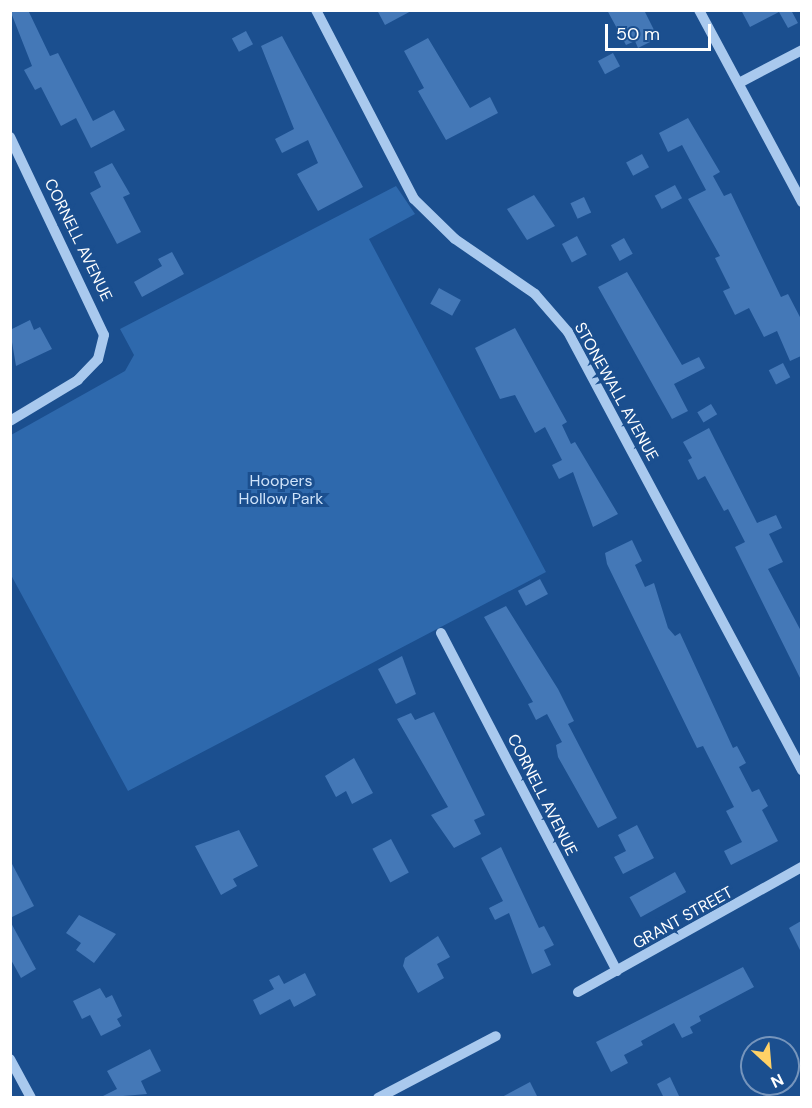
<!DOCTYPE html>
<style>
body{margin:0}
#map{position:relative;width:812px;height:1108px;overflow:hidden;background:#1b4f8f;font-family:"DM Sans",sans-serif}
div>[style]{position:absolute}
.green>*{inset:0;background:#2e69ad}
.building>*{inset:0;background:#4478b7;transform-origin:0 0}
.minor>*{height:10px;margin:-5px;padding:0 5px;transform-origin:5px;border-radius:5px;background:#a9c9ee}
span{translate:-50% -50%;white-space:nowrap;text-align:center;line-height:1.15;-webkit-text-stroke:6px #1b4f8f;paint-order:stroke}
.street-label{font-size:16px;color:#fff}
.park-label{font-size:16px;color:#cfe3fa}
.frame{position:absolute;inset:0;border:12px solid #fff;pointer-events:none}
.north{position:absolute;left:740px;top:1036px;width:60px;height:60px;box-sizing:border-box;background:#1b4f8f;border:2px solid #7695bc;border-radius:50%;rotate:154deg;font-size:16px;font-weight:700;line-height:24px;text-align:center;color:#fff}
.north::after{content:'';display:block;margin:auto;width:21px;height:27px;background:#ffd166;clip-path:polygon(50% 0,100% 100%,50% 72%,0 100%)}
.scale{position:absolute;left:605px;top:24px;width:106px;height:27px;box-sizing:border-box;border:3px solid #fff;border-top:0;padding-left:8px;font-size:18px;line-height:21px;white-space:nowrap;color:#fff;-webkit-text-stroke:4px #1b4f8f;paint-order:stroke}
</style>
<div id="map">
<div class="green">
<div style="clip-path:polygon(396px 186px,415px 214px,369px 239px,546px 572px,128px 791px,11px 575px,11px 435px,125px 371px,134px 355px,120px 329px)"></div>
</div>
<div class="building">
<div style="clip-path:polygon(10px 10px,28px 10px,50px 56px,58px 53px,93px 121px,114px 110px,125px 130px,91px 148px,76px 118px,61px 126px,41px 87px,35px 90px,24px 70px,32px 66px)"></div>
<div style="clip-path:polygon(377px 10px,413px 10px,385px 25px)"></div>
<div style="clip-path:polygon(607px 10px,644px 10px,658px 38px,638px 48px,635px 41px,626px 45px)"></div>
<div style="clip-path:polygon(741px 10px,791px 10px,798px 23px,788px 28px,779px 12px,750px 27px)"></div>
<div style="left:246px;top:31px;width:15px;height:16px;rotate:62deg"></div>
<div style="clip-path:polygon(282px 36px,363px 187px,318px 211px,297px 174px,318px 163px,308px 140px,282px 153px,275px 139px,294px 129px,261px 46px)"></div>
<div style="clip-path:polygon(428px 38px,470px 108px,490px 97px,498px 113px,446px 140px,418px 91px,424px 88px,404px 51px)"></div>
<div style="left:613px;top:53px;width:15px;height:17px;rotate:62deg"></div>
<div style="clip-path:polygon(688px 118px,720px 172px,713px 176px,724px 196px,731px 193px,781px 297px,788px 294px,801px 319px,801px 356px,790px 361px,777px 331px,764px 337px,749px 308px,735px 315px,723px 291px,730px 288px,715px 258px,720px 256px,688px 199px,706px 190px,682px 145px,668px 152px,659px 133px)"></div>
<div style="left:642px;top:154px;width:15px;height:18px;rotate:62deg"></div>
<div style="clip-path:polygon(112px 163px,130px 194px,123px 197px,141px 232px,117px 244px,90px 193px,101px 187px,94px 172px)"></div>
<div style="left:675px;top:185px;width:15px;height:23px;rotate:62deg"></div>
<div style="clip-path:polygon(534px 195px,555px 226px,527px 240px,507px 209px)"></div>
<div style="left:584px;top:197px;width:17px;height:15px;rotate:65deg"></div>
<div style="left:577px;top:236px;width:21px;height:17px;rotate:62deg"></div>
<div style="left:624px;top:238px;width:18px;height:15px;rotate:61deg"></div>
<div style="clip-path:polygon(172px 252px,184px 274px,142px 297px,134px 282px,162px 266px,158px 259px)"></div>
<div style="clip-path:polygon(627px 272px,682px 365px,699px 357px,705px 368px,674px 384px,688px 411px,672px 419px,598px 287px)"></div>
<div style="left:439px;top:288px;width:25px;height:18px;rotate:29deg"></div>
<div style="clip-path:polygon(30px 320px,34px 330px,40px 327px,52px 349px,16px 366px,10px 330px)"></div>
<div style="clip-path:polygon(515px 328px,567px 422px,562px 425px,571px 444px,575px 442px,618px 514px,593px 527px,573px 472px,559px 479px,552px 465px,562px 460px,545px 427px,535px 433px,515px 395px,500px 399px,475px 348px)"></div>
<div style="left:783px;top:363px;width:16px;height:16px;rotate:63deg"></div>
<div style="left:711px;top:404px;width:12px;height:16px;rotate:59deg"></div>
<div style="clip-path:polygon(709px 428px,757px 523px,776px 515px,782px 528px,769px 534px,783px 562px,768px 569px,801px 631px,801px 680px,735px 547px,745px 542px,728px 509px,724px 511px,705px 476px,698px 480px,688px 460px,692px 458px,683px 442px)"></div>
<div style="clip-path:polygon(632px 540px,642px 561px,635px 565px,645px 587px,654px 583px,668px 628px,675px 636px,680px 633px,733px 748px,737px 746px,746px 763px,739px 767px,752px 792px,759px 789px,768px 806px,762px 810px,778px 841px,731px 865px,724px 851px,742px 842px,726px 811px,734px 807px,703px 746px,697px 748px,607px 564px,605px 553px)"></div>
<div style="left:540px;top:579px;width:17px;height:25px;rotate:62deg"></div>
<div style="clip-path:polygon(506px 606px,558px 689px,574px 721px,568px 724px,617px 818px,598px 828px,558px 757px,556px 745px,562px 742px,547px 714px,536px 720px,528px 704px,533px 702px,484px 617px)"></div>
<div style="clip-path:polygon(402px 656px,416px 694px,396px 704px,378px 669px)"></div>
<div style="clip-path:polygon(434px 712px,485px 815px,474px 820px,481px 834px,454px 848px,431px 815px,448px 807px,397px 719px,411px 713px,415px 720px)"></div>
<div style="clip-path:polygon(354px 758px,373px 793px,352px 804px,346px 791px,336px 797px,325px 776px)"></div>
<div style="clip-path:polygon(637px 825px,654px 858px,623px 874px,614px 857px,626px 851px,618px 835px)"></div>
<div style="clip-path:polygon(239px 830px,258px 866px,233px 879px,237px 886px,221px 895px,195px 846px)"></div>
<div style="left:391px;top:839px;width:38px;height:21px;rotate:62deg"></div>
<div style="clip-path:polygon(501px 847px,539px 928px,544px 926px,554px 945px,544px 950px,551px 965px,532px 974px,509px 913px,495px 920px,489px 908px,503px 901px,481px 858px)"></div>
<div style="clip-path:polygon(10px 860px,34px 906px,10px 918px)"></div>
<div style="left:675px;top:872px;width:23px;height:52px;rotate:61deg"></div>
<div style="clip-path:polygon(79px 915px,116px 934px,94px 963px,76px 950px,81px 943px,66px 933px)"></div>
<div style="clip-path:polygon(10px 921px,36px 969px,21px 978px,10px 958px)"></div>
<div style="clip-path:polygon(801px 921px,801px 952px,789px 928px)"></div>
<div style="clip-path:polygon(438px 936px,450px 957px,437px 964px,444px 978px,418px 993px,403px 966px,405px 958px)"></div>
<div style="clip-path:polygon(743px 967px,754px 987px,699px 1016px,701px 1021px,690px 1027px,693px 1033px,682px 1038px,674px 1023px,641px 1041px,643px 1045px,624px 1055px,628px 1063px,611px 1072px,596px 1042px)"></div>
<div style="clip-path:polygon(305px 973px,316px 995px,294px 1007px,290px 999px,260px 1015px,253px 1000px,274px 989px,269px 980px,279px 975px,284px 984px)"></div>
<div style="clip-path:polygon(100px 988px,106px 998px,112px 995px,122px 1016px,117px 1019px,121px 1026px,101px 1036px,90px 1015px,82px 1019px,73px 1001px)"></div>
<div style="clip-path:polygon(150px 1049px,161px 1071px,141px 1081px,147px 1094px,99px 1098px,117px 1089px,107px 1071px)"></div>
<div style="clip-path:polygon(670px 1077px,680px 1098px,664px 1098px,657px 1084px)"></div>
<div style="clip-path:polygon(530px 1082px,538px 1098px,500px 1098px)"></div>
</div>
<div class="minor">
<div style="left:316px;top:10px;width:213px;rotate:62.6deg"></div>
<div style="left:414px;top:199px;width:57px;rotate:44.3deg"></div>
<div style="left:455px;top:239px;width:97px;rotate:34.5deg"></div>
<div style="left:535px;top:294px;width:50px;rotate:49deg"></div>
<div style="left:568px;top:332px;width:497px;rotate:61.9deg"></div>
<div style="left:699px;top:10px;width:218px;rotate:61.8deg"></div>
<div style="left:739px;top:83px;width:71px;rotate:-27.6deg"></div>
<div style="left:10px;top:137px;width:219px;rotate:64.6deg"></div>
<div style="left:104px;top:335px;width:25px;rotate:104deg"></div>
<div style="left:98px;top:359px;width:29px;rotate:134deg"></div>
<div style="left:78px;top:380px;width:79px;rotate:148.9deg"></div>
<div style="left:441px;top:633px;width:381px;rotate:62.5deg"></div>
<div style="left:578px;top:992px;width:257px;rotate:-29.2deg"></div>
<div style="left:10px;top:1059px;width:44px;rotate:61.7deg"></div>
<div style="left:378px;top:1098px;width:133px;rotate:-27.7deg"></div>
</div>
<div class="street-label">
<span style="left:78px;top:240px;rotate:64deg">CORNELL AVENUE</span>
<span style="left:616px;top:392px;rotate:61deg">STONEWALL AVENUE</span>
<span style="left:542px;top:795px;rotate:63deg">CORNELL AVENUE</span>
<span style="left:683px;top:918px;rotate:-29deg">GRANT STREET</span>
</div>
<div class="park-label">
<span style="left:281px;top:490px">Hoopers<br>Hollow Park</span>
</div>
<div class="frame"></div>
<div class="north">N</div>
<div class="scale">50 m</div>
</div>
